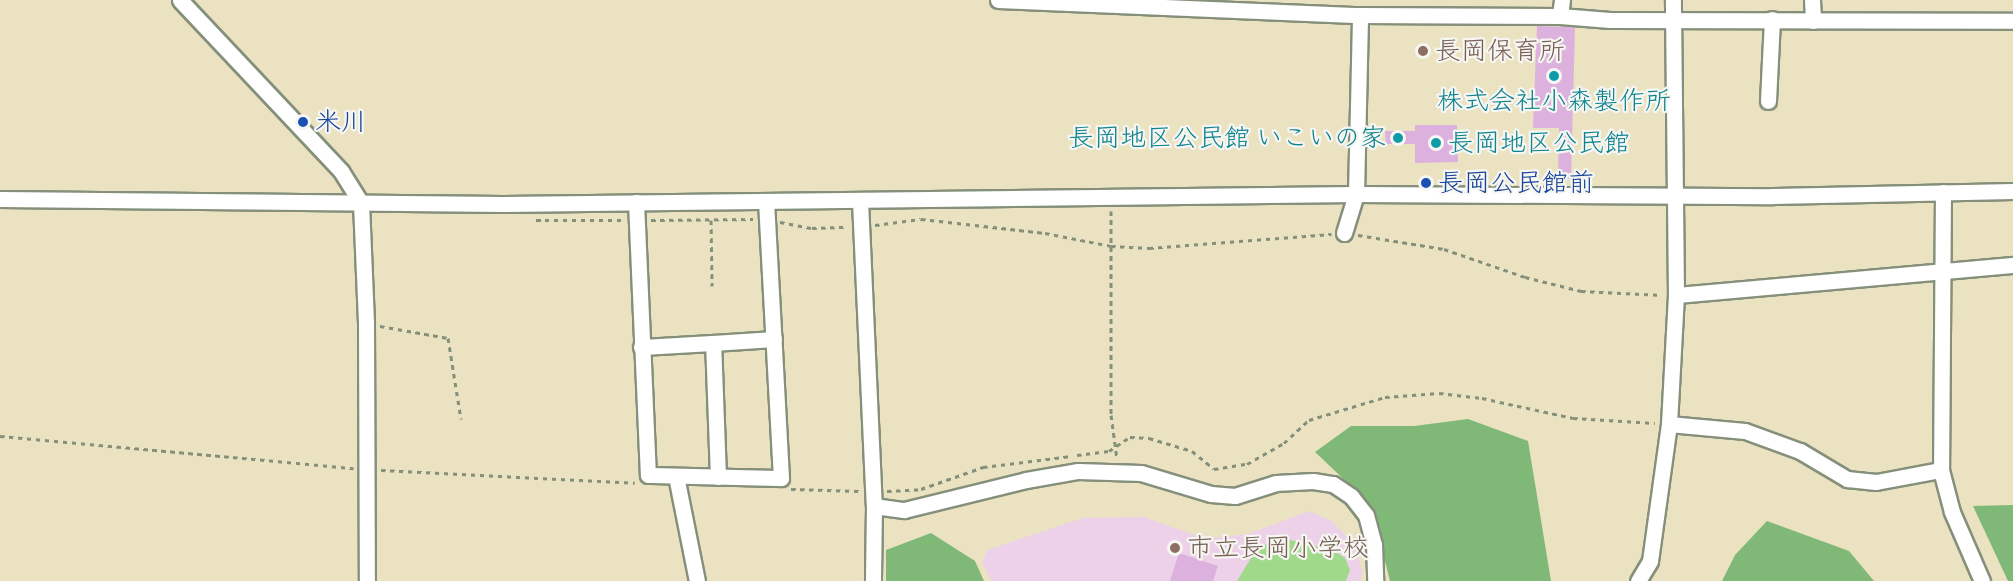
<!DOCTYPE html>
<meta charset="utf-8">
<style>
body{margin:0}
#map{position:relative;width:2013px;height:581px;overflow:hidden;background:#ebe2c2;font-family:Itim,"Klee One",sans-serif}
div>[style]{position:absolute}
.built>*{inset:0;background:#edd1e9}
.green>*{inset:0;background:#a1d98b}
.forest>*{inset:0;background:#80b977}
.building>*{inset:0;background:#ddb1dd}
.path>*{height:3px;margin-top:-1.5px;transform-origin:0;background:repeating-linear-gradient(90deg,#85907b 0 4.5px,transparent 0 9px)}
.roads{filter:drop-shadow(2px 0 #85907b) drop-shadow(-2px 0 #85907b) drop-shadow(0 2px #85907b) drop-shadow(0 -2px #85907b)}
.minor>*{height:15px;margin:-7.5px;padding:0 7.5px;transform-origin:7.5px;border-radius:7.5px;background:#fff}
.dots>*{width:16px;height:16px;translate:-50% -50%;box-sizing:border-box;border:3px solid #f6f6f2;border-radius:50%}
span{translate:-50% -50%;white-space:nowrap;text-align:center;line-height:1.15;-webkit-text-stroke:4.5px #f6f6f2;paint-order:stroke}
.education-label{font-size:26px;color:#785e54}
.left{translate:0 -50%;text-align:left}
.culture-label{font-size:26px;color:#0d838f}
.right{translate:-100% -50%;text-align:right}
.transit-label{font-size:26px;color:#164399}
</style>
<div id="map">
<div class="built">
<div style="clip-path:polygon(1309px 511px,1332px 521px,1355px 545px,1362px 570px,1361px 581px,992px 581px,982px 563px,987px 550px,1083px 518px,1144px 517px,1205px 539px,1248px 534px)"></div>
</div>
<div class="green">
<div style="clip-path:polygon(1282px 538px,1333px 550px,1345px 558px,1350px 570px,1346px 581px,1237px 581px,1254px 553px,1266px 544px)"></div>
</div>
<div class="forest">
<div style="clip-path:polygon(1468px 419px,1528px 441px,1551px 581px,1390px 581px,1371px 505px,1315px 452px,1351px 426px,1414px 426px)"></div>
<div style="clip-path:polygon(2013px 505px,2013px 581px,2008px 581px,1973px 506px)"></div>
<div style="clip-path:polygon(1767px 521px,1849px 551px,1874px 581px,1722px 581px,1735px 555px)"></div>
<div style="clip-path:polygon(931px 533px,975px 561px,984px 581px,886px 581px,886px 550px)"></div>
</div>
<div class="building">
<div style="clip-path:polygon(1537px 26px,1575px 27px,1571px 179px,1558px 177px,1559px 128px,1533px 128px)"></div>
<div style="clip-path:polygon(1415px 125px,1457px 125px,1458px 162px,1415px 163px,1415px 144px,1386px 144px,1385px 131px,1415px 131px)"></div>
<div style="clip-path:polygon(1179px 553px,1218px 566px,1213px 581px,1170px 581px)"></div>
</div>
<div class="path">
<div style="left:1111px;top:211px;width:204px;rotate:90deg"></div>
<div style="left:1111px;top:415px;width:44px;rotate:82.2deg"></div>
<div style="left:536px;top:220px;width:88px"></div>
<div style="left:651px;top:220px;width:102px;rotate:-0.6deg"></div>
<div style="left:711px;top:220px;width:66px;rotate:89.1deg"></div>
<div style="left:780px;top:222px;width:33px;rotate:11deg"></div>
<div style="left:812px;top:228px;width:36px;rotate:-2deg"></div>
<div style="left:875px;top:225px;width:46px;rotate:-7.4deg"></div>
<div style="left:921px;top:219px;width:125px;rotate:6.4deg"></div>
<div style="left:1045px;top:233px;width:67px;rotate:11.1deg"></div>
<div style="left:1111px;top:246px;width:38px;rotate:3deg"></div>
<div style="left:1149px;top:248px;width:183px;rotate:-4.4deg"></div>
<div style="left:1358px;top:235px;width:87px;rotate:9.2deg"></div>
<div style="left:1444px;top:249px;width:86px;rotate:19.1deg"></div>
<div style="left:1525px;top:277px;width:58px;rotate:14deg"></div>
<div style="left:1581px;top:291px;width:81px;rotate:2.8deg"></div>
<div style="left:380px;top:326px;width:69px;rotate:10deg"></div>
<div style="left:448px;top:338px;width:82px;rotate:80.9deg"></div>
<div style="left:0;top:436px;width:355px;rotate:5.2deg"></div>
<div style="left:1077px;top:455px;width:32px;rotate:-7deg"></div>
<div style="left:1109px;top:451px;width:25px;rotate:-34deg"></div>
<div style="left:1130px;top:437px;width:19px;rotate:3deg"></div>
<div style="left:1149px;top:438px;width:45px;rotate:16.8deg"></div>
<div style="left:1192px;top:451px;width:28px;rotate:39deg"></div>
<div style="left:1214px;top:469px;width:33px;rotate:-9deg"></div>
<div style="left:1247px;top:464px;width:43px;rotate:-29.6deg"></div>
<div style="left:1284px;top:443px;width:34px;rotate:-43deg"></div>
<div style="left:1309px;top:420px;width:79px;rotate:-16.8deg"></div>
<div style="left:1385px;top:397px;width:54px;rotate:-4.2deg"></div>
<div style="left:1439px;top:393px;width:43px;rotate:6.6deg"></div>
<div style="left:1482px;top:398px;width:93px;rotate:12.4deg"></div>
<div style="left:1573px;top:418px;width:82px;rotate:3.5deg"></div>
<div style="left:381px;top:470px;width:254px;rotate:2.9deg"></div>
<div style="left:791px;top:489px;width:68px;rotate:1.7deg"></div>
<div style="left:887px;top:491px;width:34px;rotate:-3deg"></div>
<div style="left:921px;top:489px;width:66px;rotate:-19.5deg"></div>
<div style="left:983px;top:467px;width:89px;rotate:-7.1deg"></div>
</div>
<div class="roads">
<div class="minor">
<div style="left:180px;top:0;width:235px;rotate:46.7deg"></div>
<div style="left:341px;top:171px;width:38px;rotate:58deg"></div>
<div style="left:361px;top:203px;width:121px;rotate:87.6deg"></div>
<div style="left:366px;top:324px;width:257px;rotate:89.8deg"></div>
<div style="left:998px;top:0;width:362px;rotate:2.4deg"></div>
<div style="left:1360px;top:15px;width:200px;rotate:0.3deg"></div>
<div style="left:1560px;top:16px;width:50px;rotate:4.6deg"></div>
<div style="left:1610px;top:20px;width:403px;rotate:0.1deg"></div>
<div style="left:1812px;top:0;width:21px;rotate:87deg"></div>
<div style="left:1560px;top:16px;width:16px;rotate:-83deg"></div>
<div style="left:1768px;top:101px;width:82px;rotate:-87.2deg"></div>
<div style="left:1943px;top:192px;width:278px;rotate:90.4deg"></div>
<div style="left:1941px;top:470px;width:43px;rotate:75.3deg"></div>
<div style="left:1952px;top:512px;width:75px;rotate:66.5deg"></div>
<div style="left:0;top:199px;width:503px;rotate:0.57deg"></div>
<div style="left:503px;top:204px;width:853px;rotate:-0.67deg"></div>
<div style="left:1356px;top:194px;width:417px;rotate:0.3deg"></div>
<div style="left:1773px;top:196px;width:240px;rotate:-1.2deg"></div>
<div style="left:860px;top:201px;width:305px;rotate:87.4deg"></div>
<div style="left:874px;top:506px;width:75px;rotate:90.8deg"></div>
<div style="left:636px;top:202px;width:273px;rotate:87.5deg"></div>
<div style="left:648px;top:475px;width:133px;rotate:1.3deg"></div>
<div style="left:781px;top:478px;width:276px;rotate:-93.1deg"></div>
<div style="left:1344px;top:233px;width:41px;rotate:-72.9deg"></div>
<div style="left:1356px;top:194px;width:179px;rotate:-88.7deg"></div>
<div style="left:1676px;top:295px;width:338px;rotate:-5.1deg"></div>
<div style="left:641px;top:347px;width:72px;rotate:-3.2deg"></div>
<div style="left:1669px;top:424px;width:76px;rotate:5.3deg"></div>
<div style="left:1745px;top:431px;width:59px;rotate:20deg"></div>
<div style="left:1800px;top:451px;width:55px;rotate:30.8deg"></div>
<div style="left:1847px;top:479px;width:29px;rotate:6deg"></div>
<div style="left:1876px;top:482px;width:66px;rotate:-10.5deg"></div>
<div style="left:676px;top:476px;width:107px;rotate:78.7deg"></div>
<div style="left:718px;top:477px;width:134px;rotate:-92.1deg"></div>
<div style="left:713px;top:343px;width:61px;rotate:-3.8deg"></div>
<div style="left:874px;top:506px;width:30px;rotate:8deg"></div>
<div style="left:904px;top:510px;width:126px;rotate:-13.8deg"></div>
<div style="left:1026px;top:480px;width:53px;rotate:-9.8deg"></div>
<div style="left:1078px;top:471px;width:63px;rotate:1.8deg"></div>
<div style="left:1141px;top:473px;width:73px;rotate:16.7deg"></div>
<div style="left:1211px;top:494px;width:24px;rotate:5deg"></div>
<div style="left:1235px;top:496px;width:43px;rotate:-17.6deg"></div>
<div style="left:1276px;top:483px;width:37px;rotate:-3deg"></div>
<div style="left:1313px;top:481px;width:20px;rotate:9deg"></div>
<div style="left:1333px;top:484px;width:22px;rotate:34deg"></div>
<div style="left:1351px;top:496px;width:24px;rotate:52deg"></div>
<div style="left:1366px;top:515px;width:30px;rotate:75deg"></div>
<div style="left:1374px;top:544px;width:37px;rotate:88deg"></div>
<div style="left:1638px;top:581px;width:23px;rotate:-59deg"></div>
<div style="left:1650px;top:561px;width:138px;rotate:-82.1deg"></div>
<div style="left:1669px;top:424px;width:129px;rotate:-86.9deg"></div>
<div style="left:1676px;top:295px;width:295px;rotate:-90.6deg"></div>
</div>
</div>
<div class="dots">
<div style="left:1423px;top:51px;background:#8d6e63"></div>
<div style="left:1554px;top:76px;background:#0f9aa8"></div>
<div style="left:303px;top:122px;background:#1a4fb4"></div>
<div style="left:1398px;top:138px;background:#0f9aa8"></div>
<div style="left:1436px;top:143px;background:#0f9aa8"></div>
<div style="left:1426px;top:183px;background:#1a4fb4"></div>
<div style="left:1175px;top:548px;background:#8d6e63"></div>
</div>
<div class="education-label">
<span class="left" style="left:1435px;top:51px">長岡保育所</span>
<span class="left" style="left:1187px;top:548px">市立長岡小学校</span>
</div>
<div class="culture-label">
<span style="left:1554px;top:101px">株式会社小森製作所</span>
<span class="right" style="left:1386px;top:138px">長岡地区公民館 いこいの家</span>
<span class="left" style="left:1448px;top:143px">長岡地区公民館</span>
</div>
<div class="transit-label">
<span class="left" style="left:315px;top:122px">米川</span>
<span class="left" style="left:1438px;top:183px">長岡公民館前</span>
</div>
</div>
